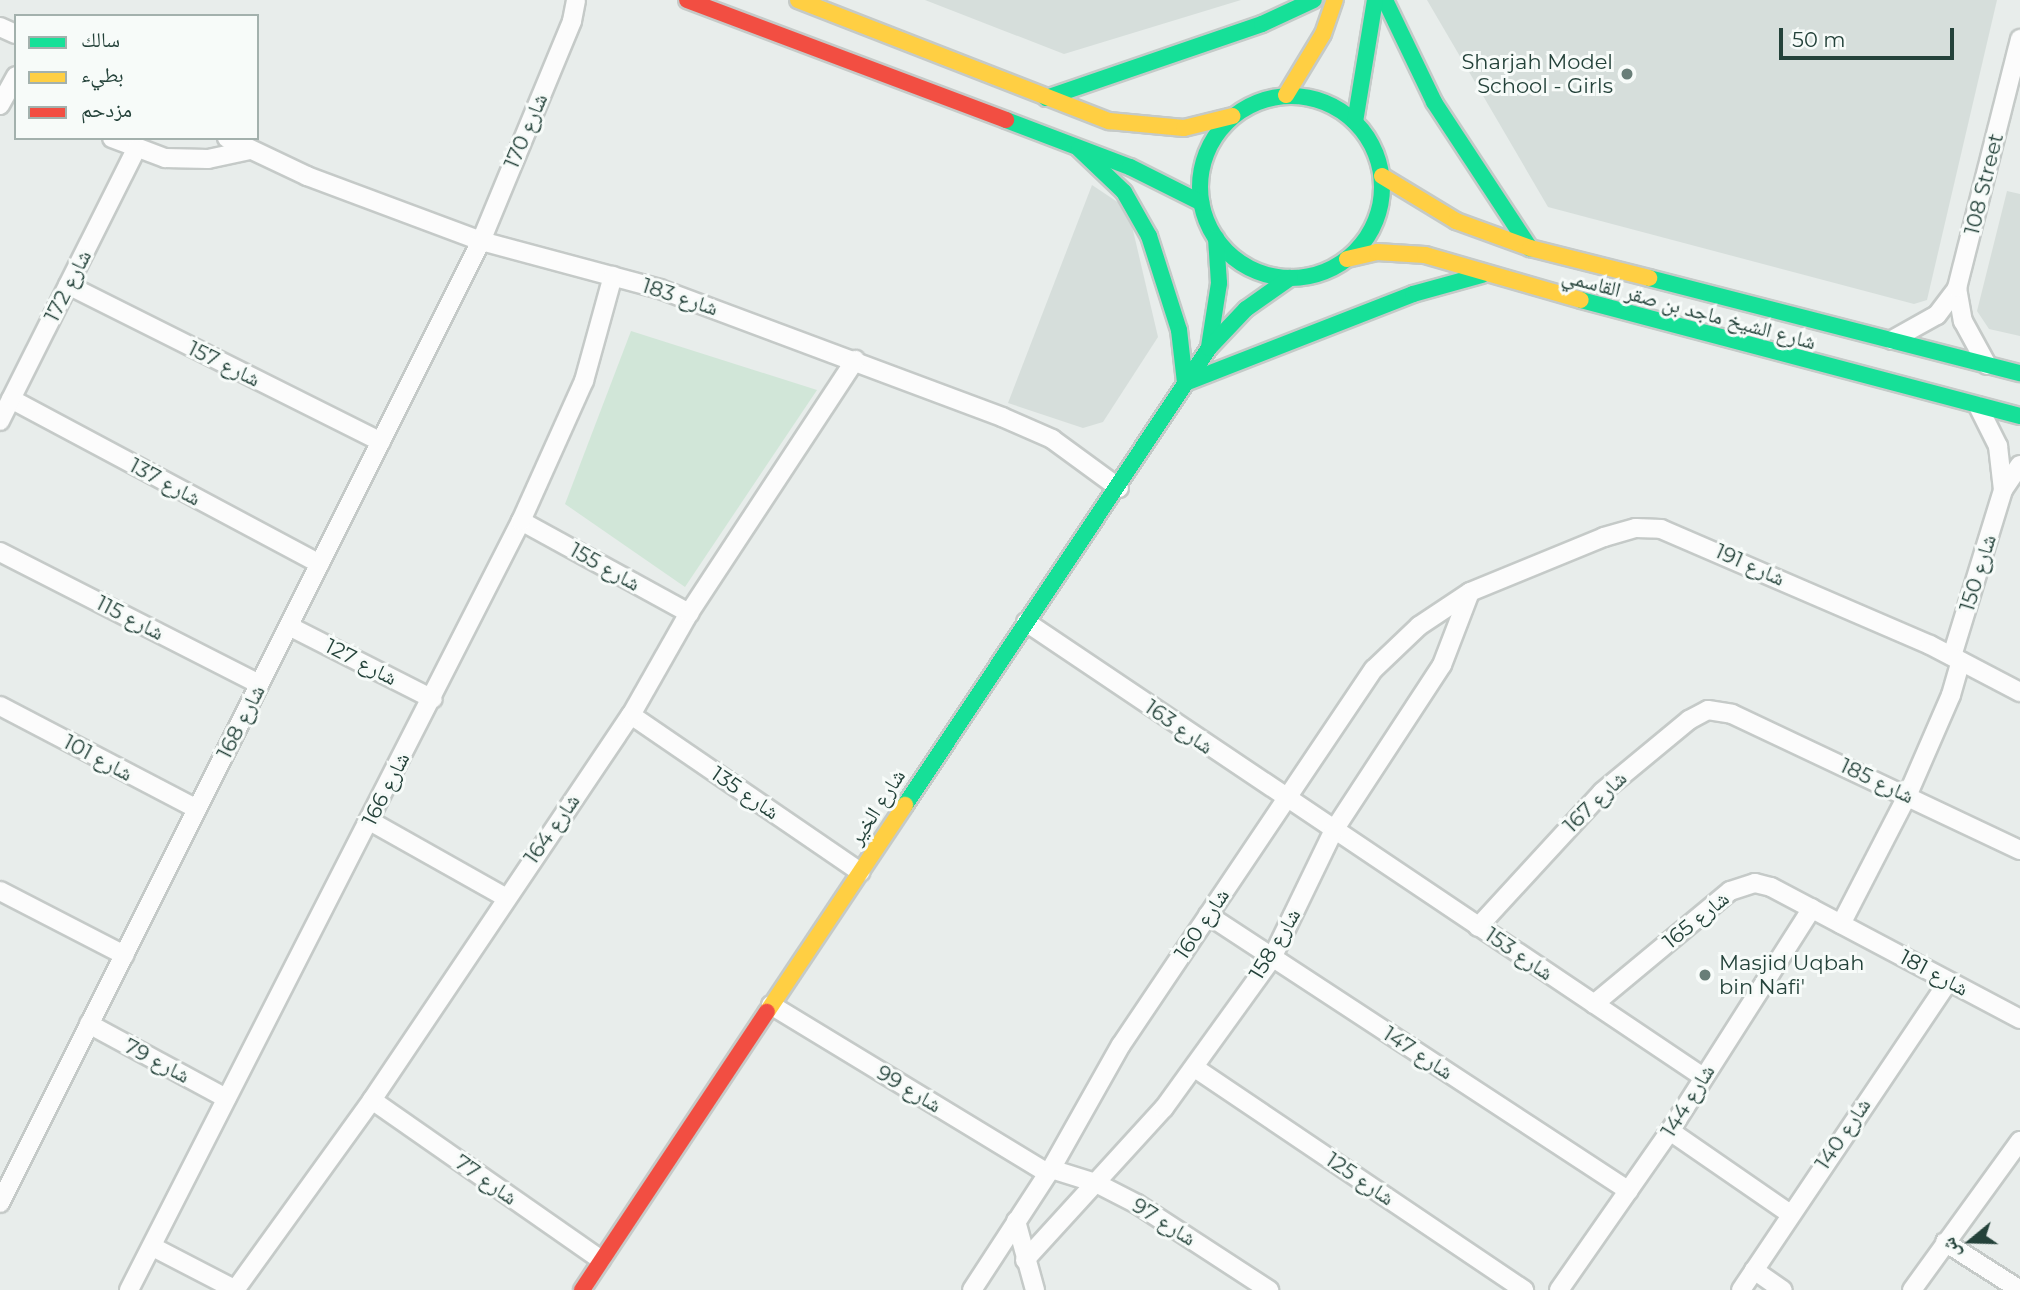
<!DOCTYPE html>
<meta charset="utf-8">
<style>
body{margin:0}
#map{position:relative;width:2020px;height:1290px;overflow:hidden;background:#e8edeb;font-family:Montserrat,"Noto Naskh Arabic",sans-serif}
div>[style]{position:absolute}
.built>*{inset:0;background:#d6dedb}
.green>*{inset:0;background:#d1e6d8}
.roads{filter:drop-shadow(2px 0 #c5cac8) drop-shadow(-2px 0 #c5cac8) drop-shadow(0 2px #c5cac8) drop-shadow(0 -2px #c5cac8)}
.street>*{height:18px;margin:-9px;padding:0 9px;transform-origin:9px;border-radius:9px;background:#fcfcfc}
.fast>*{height:16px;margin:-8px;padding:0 8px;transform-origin:8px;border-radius:8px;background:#16e098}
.fast>.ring{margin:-8px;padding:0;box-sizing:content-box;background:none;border:16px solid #16e098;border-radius:50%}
.slow>*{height:16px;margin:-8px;padding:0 8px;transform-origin:8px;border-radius:8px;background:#ffcf43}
.jam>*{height:16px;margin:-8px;padding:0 8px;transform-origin:8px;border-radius:8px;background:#f24e42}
.dots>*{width:19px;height:19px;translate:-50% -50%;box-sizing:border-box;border:4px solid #f7fbf9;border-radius:50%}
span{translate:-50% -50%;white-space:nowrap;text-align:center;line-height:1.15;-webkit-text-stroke:6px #f7fbf9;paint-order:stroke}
.poi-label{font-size:21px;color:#24423a}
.right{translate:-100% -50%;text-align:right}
.left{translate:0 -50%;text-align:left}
.street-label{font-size:21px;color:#24423a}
.legend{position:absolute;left:14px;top:14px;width:245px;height:126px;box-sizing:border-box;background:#f7fbf9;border:2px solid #a3b1ad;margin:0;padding:9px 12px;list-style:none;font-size:21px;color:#24423a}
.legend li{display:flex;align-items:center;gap:14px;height:35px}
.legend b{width:35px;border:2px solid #a3b1ad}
.north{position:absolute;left:1936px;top:1206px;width:70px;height:70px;-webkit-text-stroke:5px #f7fbf9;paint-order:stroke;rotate:251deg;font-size:19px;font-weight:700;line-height:28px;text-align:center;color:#24423a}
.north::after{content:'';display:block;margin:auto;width:24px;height:32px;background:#24423a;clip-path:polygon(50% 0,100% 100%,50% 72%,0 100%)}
.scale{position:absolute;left:1779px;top:28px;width:175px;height:32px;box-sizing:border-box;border:4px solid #24423a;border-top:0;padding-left:9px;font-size:21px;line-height:24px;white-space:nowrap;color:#24423a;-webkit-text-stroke:5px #f7fbf9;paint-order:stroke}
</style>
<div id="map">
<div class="built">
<div style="clip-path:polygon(925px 0,1241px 0,1064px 54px)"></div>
<div style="clip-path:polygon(1427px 0,1997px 0,1927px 300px,1914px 304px,1548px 207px)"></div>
<div style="clip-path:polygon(1092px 185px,1128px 209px,1158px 337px,1103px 422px,1083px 428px,1008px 403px)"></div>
<div style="clip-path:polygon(2007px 191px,2020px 194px,2020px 336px,1989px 329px,1977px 311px)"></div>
</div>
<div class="green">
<div style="clip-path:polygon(631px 331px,817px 390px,685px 587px,565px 504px)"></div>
</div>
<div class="roads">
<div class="street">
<div style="left:0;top:27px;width:17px;rotate:24deg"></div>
<div style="left:0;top:105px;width:33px;rotate:-61deg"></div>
<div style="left:112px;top:138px;width:57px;rotate:20.7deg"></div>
<div style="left:165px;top:158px;width:43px;rotate:1.3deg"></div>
<div style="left:208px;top:159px;width:43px;rotate:-12.1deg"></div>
<div style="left:227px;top:138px;width:89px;rotate:25.4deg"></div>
<div style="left:307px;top:176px;width:186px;rotate:20.5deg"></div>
<div style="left:481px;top:241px;width:185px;rotate:15deg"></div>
<div style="left:660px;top:289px;width:365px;rotate:20.5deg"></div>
<div style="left:1002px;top:417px;width:55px;rotate:23.7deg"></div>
<div style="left:1052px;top:439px;width:83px;rotate:36.2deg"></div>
<div style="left:68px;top:285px;width:350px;rotate:26.6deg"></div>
<div style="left:1957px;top:288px;width:34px;rotate:80deg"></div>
<div style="left:1963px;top:321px;width:50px;rotate:61.4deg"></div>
<div style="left:1892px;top:340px;width:51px;rotate:-29.1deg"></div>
<div style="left:1937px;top:315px;width:34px;rotate:-53deg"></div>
<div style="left:1957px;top:288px;width:257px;rotate:-75.8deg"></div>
<div style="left:11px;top:399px;width:350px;rotate:28.1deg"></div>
<div style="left:1978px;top:406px;width:45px;rotate:63.4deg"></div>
<div style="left:1998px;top:446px;width:44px;rotate:83.5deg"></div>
<div style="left:0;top:421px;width:303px;rotate:-63.4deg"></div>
<div style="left:521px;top:521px;width:192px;rotate:28.7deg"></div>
<div style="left:0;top:552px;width:291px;rotate:27deg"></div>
<div style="left:1026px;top:622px;width:816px;rotate:33.9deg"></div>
<div style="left:289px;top:626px;width:161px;rotate:26.9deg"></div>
<div style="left:1952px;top:656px;width:174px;rotate:-72.9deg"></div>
<div style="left:2003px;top:490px;width:30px;rotate:-56deg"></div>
<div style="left:0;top:706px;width:222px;rotate:27.6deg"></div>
<div style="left:631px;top:715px;width:278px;rotate:34.4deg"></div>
<div style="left:370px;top:821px;width:155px;rotate:29.4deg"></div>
<div style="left:0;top:891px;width:140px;rotate:27.3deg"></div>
<div style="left:1208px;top:915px;width:503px;rotate:33.25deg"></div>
<div style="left:1841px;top:924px;width:146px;rotate:-62.7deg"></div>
<div style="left:1908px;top:794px;width:108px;rotate:-66.5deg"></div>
<div style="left:1951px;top:695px;width:35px;rotate:-74deg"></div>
<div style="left:1478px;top:927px;width:183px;rotate:-47.4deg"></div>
<div style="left:1602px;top:792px;width:113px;rotate:-39.6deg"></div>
<div style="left:1689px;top:720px;width:21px;rotate:-28deg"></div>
<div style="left:1708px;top:710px;width:24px;rotate:9deg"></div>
<div style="left:1732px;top:714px;width:318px;rotate:25.3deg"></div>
<div style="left:1594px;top:1004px;width:177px;rotate:-39.7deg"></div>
<div style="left:1730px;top:891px;width:26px;rotate:-18deg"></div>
<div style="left:1755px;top:883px;width:16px;rotate:14deg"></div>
<div style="left:1771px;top:887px;width:282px;rotate:27.9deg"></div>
<div style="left:771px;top:1005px;width:323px;rotate:31.3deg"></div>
<div style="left:89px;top:1024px;width:156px;rotate:28.4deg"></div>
<div style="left:1195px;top:1068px;width:397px;rotate:34deg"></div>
<div style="left:372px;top:1100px;width:279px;rotate:34.9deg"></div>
<div style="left:1670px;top:1131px;width:145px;rotate:34.6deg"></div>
<div style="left:1051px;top:1169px;width:47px;rotate:17.3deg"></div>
<div style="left:1096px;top:1183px;width:46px;rotate:27.1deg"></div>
<div style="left:1137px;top:1204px;width:158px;rotate:33.1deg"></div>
<div style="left:0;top:1203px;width:1076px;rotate:-63.43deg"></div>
<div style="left:481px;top:241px;width:238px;rotate:-67.5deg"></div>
<div style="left:572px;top:21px;width:21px;rotate:-79deg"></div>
<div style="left:1016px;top:1221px;width:72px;rotate:74.6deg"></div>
<div style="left:1945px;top:1242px;width:89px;rotate:32.6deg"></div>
<div style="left:153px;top:1247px;width:93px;rotate:27.4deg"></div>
<div style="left:1025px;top:1260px;width:206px;rotate:-47.6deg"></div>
<div style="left:1164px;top:1108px;width:185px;rotate:-54.2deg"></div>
<div style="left:1272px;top:958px;width:142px;rotate:-64.2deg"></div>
<div style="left:1334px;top:830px;width:197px;rotate:-56.8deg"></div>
<div style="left:1442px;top:665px;width:78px;rotate:-69deg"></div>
<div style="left:1754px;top:1270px;width:35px;rotate:35deg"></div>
<div style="left:129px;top:1290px;width:863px;rotate:-62.99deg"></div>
<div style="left:521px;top:521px;width:154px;rotate:-65.8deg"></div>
<div style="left:584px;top:381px;width:109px;rotate:-74.6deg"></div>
<div style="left:235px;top:1290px;width:234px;rotate:-54.2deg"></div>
<div style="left:372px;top:1100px;width:464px;rotate:-56.1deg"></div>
<div style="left:631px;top:715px;width:117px;rotate:-60.4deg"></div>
<div style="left:689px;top:613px;width:303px;rotate:-56.7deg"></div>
<div style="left:972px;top:1290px;width:145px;rotate:-56.9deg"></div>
<div style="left:1051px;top:1169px;width:142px;rotate:-60.6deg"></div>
<div style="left:1121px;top:1045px;width:453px;rotate:-56.1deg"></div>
<div style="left:1374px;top:669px;width:62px;rotate:-43.7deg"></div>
<div style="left:1419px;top:626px;width:61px;rotate:-33.7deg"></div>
<div style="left:1470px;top:592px;width:145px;rotate:-22.3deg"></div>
<div style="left:1604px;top:537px;width:33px;rotate:-16deg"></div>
<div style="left:1636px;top:528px;width:25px;rotate:2deg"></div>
<div style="left:1661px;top:529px;width:293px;rotate:23.3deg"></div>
<div style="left:1930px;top:645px;width:102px;rotate:27.6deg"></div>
<div style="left:1559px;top:1290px;width:194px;rotate:-55.1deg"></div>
<div style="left:1670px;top:1131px;width:264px;rotate:-57.5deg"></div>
<div style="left:1741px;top:1290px;width:372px;rotate:-56.1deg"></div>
<div style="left:1912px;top:1290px;width:184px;rotate:-54.1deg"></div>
</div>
<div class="fast">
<div style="left:1385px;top:0;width:113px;rotate:64.3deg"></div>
<div style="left:1434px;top:102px;width:175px;rotate:56.7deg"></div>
<div class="ring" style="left:1200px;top:96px;width:166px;height:166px"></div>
<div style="left:1046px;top:98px;width:228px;rotate:-18.9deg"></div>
<div style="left:1262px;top:24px;width:57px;rotate:-24.8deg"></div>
<div style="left:1006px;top:120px;width:133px;rotate:20.8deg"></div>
<div style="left:1130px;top:167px;width:80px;rotate:26.6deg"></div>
<div style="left:1355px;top:122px;width:124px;rotate:-80.7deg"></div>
<div style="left:1079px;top:149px;width:62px;rotate:43.7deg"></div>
<div style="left:1124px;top:192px;width:51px;rotate:60.4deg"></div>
<div style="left:1149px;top:236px;width:99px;rotate:72.3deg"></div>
<div style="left:1179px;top:330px;width:53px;rotate:83.5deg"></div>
<div style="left:1185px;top:383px;width:245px;rotate:-21.3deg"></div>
<div style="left:1413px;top:294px;width:72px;rotate:-15.4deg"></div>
<div style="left:1649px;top:278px;width:383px;rotate:14.4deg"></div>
<div style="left:1581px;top:300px;width:454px;rotate:14.8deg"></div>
<div style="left:1209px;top:347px;width:65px;rotate:-81.1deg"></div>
<div style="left:1219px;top:283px;width:45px;rotate:-93.8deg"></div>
<div style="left:905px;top:805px;width:549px;rotate:-56.37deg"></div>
<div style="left:1209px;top:348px;width:54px;rotate:-46.5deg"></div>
<div style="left:1246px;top:309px;width:54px;rotate:-35.2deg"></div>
</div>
<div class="slow">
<div style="left:798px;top:0;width:334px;rotate:21.3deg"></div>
<div style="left:1109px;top:121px;width:75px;rotate:5.3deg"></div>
<div style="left:1184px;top:128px;width:50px;rotate:-13.8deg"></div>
<div style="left:1286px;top:95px;width:71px;rotate:-58.8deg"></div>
<div style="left:1323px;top:34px;width:36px;rotate:-71deg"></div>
<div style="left:1382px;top:176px;width:87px;rotate:31.3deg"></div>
<div style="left:1456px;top:221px;width:79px;rotate:20deg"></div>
<div style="left:1530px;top:248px;width:123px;rotate:14.1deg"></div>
<div style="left:1347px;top:259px;width:31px;rotate:-13deg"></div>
<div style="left:1377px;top:252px;width:48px;rotate:3.6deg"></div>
<div style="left:1425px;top:255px;width:162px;rotate:16.1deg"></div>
<div style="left:767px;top:1012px;width:249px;rotate:-56.3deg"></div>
</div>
<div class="jam">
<div style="left:687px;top:0;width:341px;rotate:20.6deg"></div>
<div style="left:582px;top:1290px;width:334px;rotate:-56.4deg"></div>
</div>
</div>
<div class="dots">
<div style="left:1627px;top:74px;background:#697e78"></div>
<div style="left:1705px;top:975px;background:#697e78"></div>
</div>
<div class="poi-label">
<span class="right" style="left:1613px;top:74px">Sharjah Model<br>School - Girls</span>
<span class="left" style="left:1719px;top:975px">Masjid Uqbah<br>bin Nafi'</span>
</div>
<div class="street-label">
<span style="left:526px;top:131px;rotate:-67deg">شارع 170</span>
<span style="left:1984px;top:184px;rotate:-76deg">108 Street</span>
<span style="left:68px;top:286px;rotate:-63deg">شارع 172</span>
<span style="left:680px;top:297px;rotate:18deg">شارع 183</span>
<span style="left:1689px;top:309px;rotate:15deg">شارع الشيخ ماجد بن صقر القاسمي</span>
<span style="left:224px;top:364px;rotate:26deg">شارع 157</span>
<span style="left:165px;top:482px;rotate:28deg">شارع 137</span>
<span style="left:1750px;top:565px;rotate:24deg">شارع 191</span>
<span style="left:605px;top:567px;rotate:29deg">شارع 155</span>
<span style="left:1978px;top:573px;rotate:-73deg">شارع 150</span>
<span style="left:130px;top:618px;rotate:27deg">شارع 115</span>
<span style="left:361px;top:662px;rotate:27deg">شارع 127</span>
<span style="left:241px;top:722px;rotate:-63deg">شارع 168</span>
<span style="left:1179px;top:727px;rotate:35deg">شارع 163</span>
<span style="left:98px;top:758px;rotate:28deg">شارع 101</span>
<span style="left:1877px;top:781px;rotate:25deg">شارع 185</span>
<span style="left:386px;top:789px;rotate:-63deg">شارع 166</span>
<span style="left:745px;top:793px;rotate:34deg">شارع 135</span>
<span style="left:1595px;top:802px;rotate:-44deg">شارع 167</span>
<span style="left:877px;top:807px;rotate:-57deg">شارع الخير</span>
<span style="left:552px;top:829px;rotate:-55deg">شارع 164</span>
<span style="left:1696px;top:920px;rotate:-39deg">شارع 165</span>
<span style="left:1202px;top:924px;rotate:-56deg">شارع 160</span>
<span style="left:1275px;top:944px;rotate:-59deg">شارع 158</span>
<span style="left:1519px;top:954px;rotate:34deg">شارع 153</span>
<span style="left:1934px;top:973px;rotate:28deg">شارع 181</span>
<span style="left:1418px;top:1053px;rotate:33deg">شارع 147</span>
<span style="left:157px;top:1061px;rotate:28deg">شارع 79</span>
<span style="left:909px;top:1089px;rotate:31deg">شارع 99</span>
<span style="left:1688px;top:1101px;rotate:-58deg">شارع 144</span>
<span style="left:1843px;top:1134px;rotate:-56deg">شارع 140</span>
<span style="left:1360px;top:1179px;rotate:34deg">شارع 125</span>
<span style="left:486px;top:1180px;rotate:35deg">شارع 77</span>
<span style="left:1164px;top:1222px;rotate:32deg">شارع 97</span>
</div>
<ul class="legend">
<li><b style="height:9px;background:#16e098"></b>سالك</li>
<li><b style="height:9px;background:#ffcf43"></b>بطيء</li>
<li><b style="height:9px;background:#f24e42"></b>مزدحم</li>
</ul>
<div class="north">ش</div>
<div class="scale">50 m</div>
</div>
